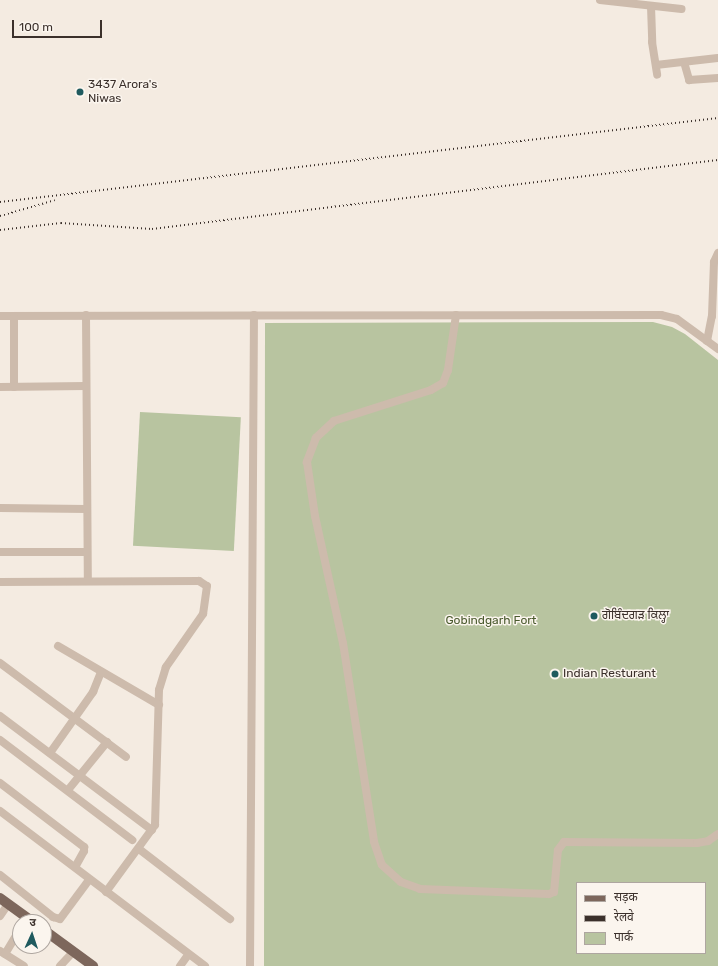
<!DOCTYPE html>
<meta charset="utf-8">
<style>
body{margin:0}
#map{position:relative;width:718px;height:966px;overflow:hidden;background:#f4ebe1;font-family:Rubik,"Noto Sans Devanagari","Noto Sans Gurmukhi",sans-serif}
div>[style]{position:absolute}
.green>*{inset:0;background:#b8c4a0;transform-origin:0 0}
.minor>*{height:8px;margin:-4px;padding:0 4px;transform-origin:4px;border-radius:4px;background:#cdbbac}
.major>*{height:10px;margin:-5px;padding:0 5px;transform-origin:5px;border-radius:5px;background:#7d675c}
.rail>*{height:2px;margin-top:-1px;transform-origin:0;background:repeating-linear-gradient(90deg,#3b302b 0 1px,transparent 0 4px)}
.dots>*{width:11px;height:11px;translate:-50% -50%;box-sizing:border-box;border:2px solid #fbf5ee;border-radius:50%}
span{translate:-50% -50%;white-space:nowrap;text-align:center;line-height:1.15;-webkit-text-stroke:3px #fbf5ee;paint-order:stroke}
.poi-label{font-size:12px;color:#3b302b}
.left{translate:0 -50%;text-align:left}
.park-label{font-size:12px;color:#4a5a2e}
.legend{position:absolute;left:576px;top:882px;width:130px;height:72px;box-sizing:border-box;background:#fbf5ee;border:1px solid #aea6a0;margin:0;padding:5px 7px;list-style:none;font-size:12px;color:#3b302b}
.legend li{display:flex;align-items:center;gap:8px;height:20px}
.legend b{width:20px;border:1px solid #aea6a0}
.north{position:absolute;left:12px;top:914px;width:40px;height:40px;box-sizing:border-box;background:#fbf5ee;border:1px solid #aea6a0;border-radius:50%;rotate:3deg;font-size:11px;font-weight:700;line-height:16px;text-align:center;color:#3b302b}
.north::after{content:'';display:block;margin:auto;width:14px;height:18px;background:#1f5a5e;clip-path:polygon(50% 0,100% 100%,50% 72%,0 100%)}
.scale{position:absolute;left:12px;top:20px;width:90px;height:18px;box-sizing:border-box;border:2px solid #3b302b;border-top:0;padding-left:5px;font-size:12px;line-height:14px;white-space:nowrap;color:#3b302b;-webkit-text-stroke:3px #fbf5ee;paint-order:stroke}
</style>
<div id="map">
<div class="green">
<div style="clip-path:polygon(evenodd,653px 322px,672px 327px,685px 334px,718px 360px,718px 966px,264px 966px,265px 323px,653px 322px,577px 883px,705px 883px,705px 953px,577px 953px,577px 883px)"></div>
<div style="left:140px;top:412px;width:101px;height:134px;rotate:3deg"></div>
</div>
<div class="minor">
<div style="left:600px;top:0;width:82px;rotate:6.3deg"></div>
<div style="left:651px;top:6px;width:36px;rotate:88deg"></div>
<div style="left:652px;top:42px;width:33px;rotate:81deg"></div>
<div style="left:684px;top:62px;width:19px;rotate:74deg"></div>
<div style="left:689px;top:80px;width:29px;rotate:-4deg"></div>
<div style="left:656px;top:65px;width:62px;rotate:-6.4deg"></div>
<div style="left:86px;top:315px;width:266px;rotate:89.6deg"></div>
<div style="left:456px;top:315px;width:56px;rotate:98.3deg"></div>
<div style="left:448px;top:370px;width:14px;rotate:111deg"></div>
<div style="left:443px;top:383px;width:14px;rotate:150deg"></div>
<div style="left:431px;top:390px;width:102px;rotate:162.3deg"></div>
<div style="left:334px;top:421px;width:25px;rotate:137deg"></div>
<div style="left:316px;top:438px;width:26px;rotate:111deg"></div>
<div style="left:307px;top:462px;width:55px;rotate:81.6deg"></div>
<div style="left:315px;top:516px;width:130px;rotate:77.6deg"></div>
<div style="left:343px;top:643px;width:201px;rotate:81.1deg"></div>
<div style="left:374px;top:842px;width:24px;rotate:71deg"></div>
<div style="left:382px;top:865px;width:25px;rotate:42deg"></div>
<div style="left:401px;top:882px;width:20px;rotate:20deg"></div>
<div style="left:420px;top:889px;width:129px;rotate:2.2deg"></div>
<div style="left:549px;top:894px;width:5px;rotate:-22deg"></div>
<div style="left:554px;top:892px;width:42px;rotate:-84.6deg"></div>
<div style="left:558px;top:850px;width:10px;rotate:-53deg"></div>
<div style="left:564px;top:842px;width:133px;rotate:0.4deg"></div>
<div style="left:697px;top:843px;width:11px;rotate:-10deg"></div>
<div style="left:708px;top:841px;width:12px;rotate:-35deg"></div>
<div style="left:0;top:316px;width:661px;rotate:-0.09deg"></div>
<div style="left:661px;top:315px;width:16px;rotate:14deg"></div>
<div style="left:677px;top:319px;width:51px;rotate:36.2deg"></div>
<div style="left:14px;top:316px;width:71px;rotate:90deg"></div>
<div style="left:707px;top:341px;width:25px;rotate:-79deg"></div>
<div style="left:712px;top:316px;width:54px;rotate:-87.9deg"></div>
<div style="left:714px;top:262px;width:10px;rotate:-66deg"></div>
<div style="left:0;top:387px;width:86px;rotate:-0.7deg"></div>
<div style="left:0;top:508px;width:87px;rotate:0.7deg"></div>
<div style="left:0;top:552px;width:87px"></div>
<div style="left:0;top:582px;width:199px;rotate:-0.3deg"></div>
<div style="left:199px;top:581px;width:9px;rotate:32deg"></div>
<div style="left:207px;top:586px;width:28px;rotate:98deg"></div>
<div style="left:203px;top:614px;width:65px;rotate:124.9deg"></div>
<div style="left:166px;top:667px;width:24px;rotate:107deg"></div>
<div style="left:159px;top:690px;width:135px;rotate:91.7deg"></div>
<div style="left:155px;top:825px;width:83px;rotate:126.2deg"></div>
<div style="left:58px;top:646px;width:117px;rotate:30.3deg"></div>
<div style="left:0;top:663px;width:157px;rotate:36.7deg"></div>
<div style="left:0;top:716px;width:190px;rotate:36.9deg"></div>
<div style="left:0;top:740px;width:166px;rotate:37.1deg"></div>
<div style="left:50px;top:753px;width:75px;rotate:-54.8deg"></div>
<div style="left:93px;top:692px;width:22px;rotate:-68deg"></div>
<div style="left:0;top:783px;width:106px;rotate:37.3deg"></div>
<div style="left:84px;top:847px;width:4px;rotate:90deg"></div>
<div style="left:84px;top:851px;width:18px;rotate:119deg"></div>
<div style="left:68px;top:790px;width:62px;rotate:-50.9deg"></div>
<div style="left:0;top:811px;width:257px;rotate:37.1deg"></div>
<div style="left:139px;top:849px;width:115px;rotate:37.6deg"></div>
<div style="left:0;top:875px;width:68px;rotate:38.4deg"></div>
<div style="left:53px;top:917px;width:7px;rotate:16deg"></div>
<div style="left:60px;top:919px;width:49px;rotate:-53.4deg"></div>
<div style="left:0;top:916px;width:14px;rotate:-56deg"></div>
<div style="left:0;top:951px;width:28px;rotate:32deg"></div>
<div style="left:5px;top:954px;width:29px;rotate:-59deg"></div>
<div style="left:60px;top:966px;width:19px;rotate:-47deg"></div>
<div style="left:180px;top:966px;width:14px;rotate:-54deg"></div>
<div style="left:250px;top:966px;width:651px;rotate:-89.65deg"></div>
</div>
<div class="major">
<div style="left:0;top:898px;width:41px;rotate:36deg"></div>
<div style="left:44px;top:930px;width:61px;rotate:36.3deg"></div>
</div>
<div class="rail">
<div style="left:0;top:202px;width:723px;rotate:-6.67deg"></div>
<div style="left:0;top:216px;width:57px;rotate:-16.2deg"></div>
<div style="left:0;top:230px;width:61px;rotate:-6.5deg"></div>
<div style="left:61px;top:223px;width:91px;rotate:3.8deg"></div>
<div style="left:152px;top:229px;width:570px;rotate:-6.95deg"></div>
</div>
<div class="dots">
<div style="left:80px;top:92px;background:#1f5a5e"></div>
<div style="left:594px;top:616px;background:#1f5a5e"></div>
<div style="left:555px;top:674px;background:#1f5a5e"></div>
</div>
<div class="poi-label">
<span class="left" style="left:88px;top:92px">3437 Arora's<br>Niwas</span>
<span class="left" style="left:602px;top:616px">ਗੋਬਿੰਦਗੜ ਕਿਲ੍ਹਾ</span>
<span class="left" style="left:563px;top:674px">Indian Resturant</span>
</div>
<div class="park-label">
<span style="left:491px;top:621px">Gobindgarh Fort</span>
</div>
<ul class="legend">
<li><b style="height:5px;background:#7d675c"></b>सड़क</li>
<li><b style="height:5px;background:#3b302b"></b>रेलवे</li>
<li><b style="height:11px;background:#b8c4a0"></b>पार्क</li>
</ul>
<div class="north">उ</div>
<div class="scale">100 m</div>
</div>
